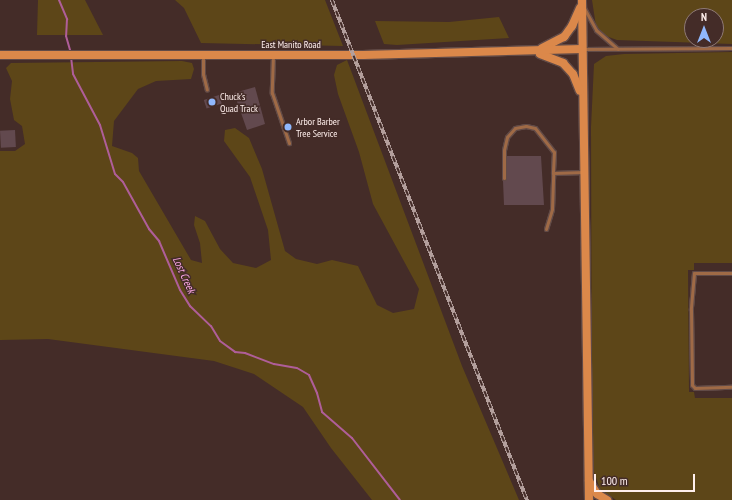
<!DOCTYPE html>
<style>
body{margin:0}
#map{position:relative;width:732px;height:500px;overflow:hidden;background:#442c28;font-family:"PT Sans Narrow",sans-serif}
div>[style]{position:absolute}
.green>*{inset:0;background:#5d4618}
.stream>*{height:2px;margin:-1px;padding:0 1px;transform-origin:1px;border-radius:1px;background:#af5e99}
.building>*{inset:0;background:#62494e;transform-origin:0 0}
.roads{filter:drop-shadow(1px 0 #624b47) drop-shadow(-1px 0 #624b47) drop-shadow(0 1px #624b47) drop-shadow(0 -1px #624b47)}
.lane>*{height:3px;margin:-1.5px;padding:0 1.5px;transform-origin:1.5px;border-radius:1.5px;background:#9f6a46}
.secondary>*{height:8px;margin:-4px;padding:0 4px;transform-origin:4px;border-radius:4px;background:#db884a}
.rail>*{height:3.5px;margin-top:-1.75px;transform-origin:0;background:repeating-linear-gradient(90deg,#442c28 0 6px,#b39f9c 0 12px);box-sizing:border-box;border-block:1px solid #b39f9c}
.dots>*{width:11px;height:11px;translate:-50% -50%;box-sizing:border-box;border:2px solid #442c28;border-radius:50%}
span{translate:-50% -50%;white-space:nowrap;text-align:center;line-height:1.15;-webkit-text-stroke:3px #442c28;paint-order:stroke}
.street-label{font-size:10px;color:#ffefec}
.poi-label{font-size:10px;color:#ffefec}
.left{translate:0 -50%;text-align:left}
.water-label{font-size:11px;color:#fca6e3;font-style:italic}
.north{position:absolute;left:684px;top:8px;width:40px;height:40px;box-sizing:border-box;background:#442c28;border:1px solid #8f7a76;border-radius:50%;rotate:0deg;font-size:11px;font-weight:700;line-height:16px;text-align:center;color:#ffefec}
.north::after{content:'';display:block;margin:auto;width:14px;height:18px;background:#90b8fd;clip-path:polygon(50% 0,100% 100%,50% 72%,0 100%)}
.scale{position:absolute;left:594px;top:474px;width:101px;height:18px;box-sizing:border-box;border:2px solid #ffefec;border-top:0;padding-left:5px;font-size:12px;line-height:14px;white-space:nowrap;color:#ffefec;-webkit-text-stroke:3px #442c28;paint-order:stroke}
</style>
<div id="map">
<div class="green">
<div style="clip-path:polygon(38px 0,85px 0,103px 35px,37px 35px)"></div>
<div style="clip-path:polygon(175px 0,325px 0,343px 46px,201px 43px,184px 8px)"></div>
<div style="clip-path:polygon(evenodd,592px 0,732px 0,732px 44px,617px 40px,606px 36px,596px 26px,592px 0,692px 16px,716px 16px,716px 40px,692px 40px,692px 16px)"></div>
<div style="clip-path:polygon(499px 17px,509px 38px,397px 45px,384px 44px,375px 21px,449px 22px)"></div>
<div style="clip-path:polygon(732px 52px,732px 263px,694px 263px,694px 270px,688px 270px,689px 392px,694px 392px,695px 398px,732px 398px,732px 500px,616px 500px,600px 489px,593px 469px,592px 453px,591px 127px,594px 64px,606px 56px,624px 54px)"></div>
<div style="clip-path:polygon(347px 60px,462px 366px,519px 500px,372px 500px,331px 448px,303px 407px,254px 374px,214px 361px,48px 339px,0 340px,0 151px,15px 151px,25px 144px,22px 126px,14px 120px,10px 99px,12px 81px,6px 68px,11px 63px,182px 61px,192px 63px,194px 69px,191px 79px,156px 81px,138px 89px,114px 121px,112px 146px,132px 153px,138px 158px,139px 171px,191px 260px,202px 263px,200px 243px,194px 225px,195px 216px,205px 221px,220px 249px,233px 263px,256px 268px,271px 260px,268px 230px,250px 177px,224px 141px,225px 130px,235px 128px,249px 138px,262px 169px,285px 251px,296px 259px,317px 264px,332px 260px,358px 266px,377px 305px,393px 313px,414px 309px,419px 289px,373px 204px,359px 152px,338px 94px,334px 75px,337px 65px)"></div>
</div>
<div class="stream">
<div style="left:59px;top:0;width:21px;rotate:67deg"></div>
<div style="left:67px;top:19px;width:17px;rotate:93deg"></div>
<div style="left:66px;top:36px;width:18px;rotate:74deg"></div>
<div style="left:71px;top:57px;width:17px;rotate:83deg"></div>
<div style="left:73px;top:74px;width:58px;rotate:62.1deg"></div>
<div style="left:100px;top:125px;width:51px;rotate:73deg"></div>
<div style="left:115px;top:174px;width:11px;rotate:45deg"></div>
<div style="left:123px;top:182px;width:54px;rotate:61deg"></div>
<div style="left:149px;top:229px;width:16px;rotate:50deg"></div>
<div style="left:159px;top:241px;width:53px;rotate:66.8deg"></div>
<div style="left:180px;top:290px;width:19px;rotate:58deg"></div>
<div style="left:190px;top:306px;width:29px;rotate:44deg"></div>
<div style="left:211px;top:326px;width:17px;rotate:59deg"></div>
<div style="left:220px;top:341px;width:19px;rotate:36deg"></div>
<div style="left:235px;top:352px;width:10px;rotate:6deg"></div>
<div style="left:245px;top:353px;width:31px;rotate:21deg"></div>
<div style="left:274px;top:364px;width:23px;rotate:10deg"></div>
<div style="left:297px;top:368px;width:14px;rotate:30deg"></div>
<div style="left:309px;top:375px;width:20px;rotate:66deg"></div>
<div style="left:317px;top:393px;width:20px;rotate:75deg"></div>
<div style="left:322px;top:412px;width:40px;rotate:41deg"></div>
<div style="left:352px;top:438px;width:78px;rotate:52.3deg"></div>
</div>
<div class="building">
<div style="clip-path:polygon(255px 87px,265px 124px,247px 130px,234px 93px)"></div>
<div style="left:219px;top:95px;width:9px;height:16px;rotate:72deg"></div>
<div style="left:15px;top:130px;width:17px;height:15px;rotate:87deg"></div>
<div style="clip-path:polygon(507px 156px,541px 156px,544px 205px,504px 205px,503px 181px,507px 178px)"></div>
</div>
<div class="roads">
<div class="lane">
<div style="left:584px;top:8px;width:25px;rotate:61deg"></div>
<div style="left:596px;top:30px;width:29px;rotate:41deg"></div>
<div style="left:584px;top:49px;width:148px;rotate:-0.4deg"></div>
<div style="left:203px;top:55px;width:19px;rotate:90deg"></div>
<div style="left:203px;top:74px;width:16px;rotate:76deg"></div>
<div style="left:273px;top:55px;width:38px;rotate:92deg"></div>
<div style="left:272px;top:93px;width:53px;rotate:71.2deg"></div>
<div style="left:504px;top:178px;width:28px;rotate:-90deg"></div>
<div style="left:504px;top:150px;width:13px;rotate:-77deg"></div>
<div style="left:507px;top:137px;width:12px;rotate:-48deg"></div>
<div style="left:515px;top:128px;width:11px;rotate:-10deg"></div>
<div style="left:526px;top:126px;width:9px;rotate:13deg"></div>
<div style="left:535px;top:128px;width:31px;rotate:52deg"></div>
<div style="left:554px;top:152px;width:21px;rotate:93deg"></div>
<div style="left:553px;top:173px;width:31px;rotate:-2deg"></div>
<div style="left:546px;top:229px;width:21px;rotate:-73deg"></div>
<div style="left:552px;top:209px;width:36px;rotate:-88deg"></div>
<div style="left:732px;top:273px;width:38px;rotate:180deg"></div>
<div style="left:694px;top:273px;width:37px;rotate:95deg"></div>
<div style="left:691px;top:310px;width:75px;rotate:89.2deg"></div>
<div style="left:692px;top:385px;width:4px;rotate:45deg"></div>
<div style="left:695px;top:388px;width:37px;rotate:-2deg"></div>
</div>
<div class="secondary">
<div style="left:582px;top:0;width:500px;rotate:89.2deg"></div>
<div style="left:542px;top:48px;width:25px;rotate:-27deg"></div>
<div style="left:564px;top:37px;width:14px;rotate:-54deg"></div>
<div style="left:572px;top:26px;width:20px;rotate:-66deg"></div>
<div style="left:540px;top:54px;width:25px;rotate:21deg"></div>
<div style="left:563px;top:63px;width:15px;rotate:48deg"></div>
<div style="left:573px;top:74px;width:18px;rotate:68deg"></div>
<div style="left:0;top:55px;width:363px"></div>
<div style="left:363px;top:55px;width:219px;rotate:-1.6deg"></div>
<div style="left:589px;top:481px;width:15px;rotate:58deg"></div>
<div style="left:597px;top:494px;width:12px;rotate:31deg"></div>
</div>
</div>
<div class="rail">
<div style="left:332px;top:0;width:537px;rotate:68.69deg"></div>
</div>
<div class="dots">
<div style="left:212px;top:102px;background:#90b8fd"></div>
<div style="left:288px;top:127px;background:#90b8fd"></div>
</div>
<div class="street-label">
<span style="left:291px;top:45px">East Manito Road</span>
</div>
<div class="poi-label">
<span class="left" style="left:220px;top:102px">Chuck's<br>Quad Track</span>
<span class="left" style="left:296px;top:127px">Arbor Barber<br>Tree Service</span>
</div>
<div class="water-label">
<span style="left:184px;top:275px;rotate:65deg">Lost Creek</span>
</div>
<div class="north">N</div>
<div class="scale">100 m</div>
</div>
